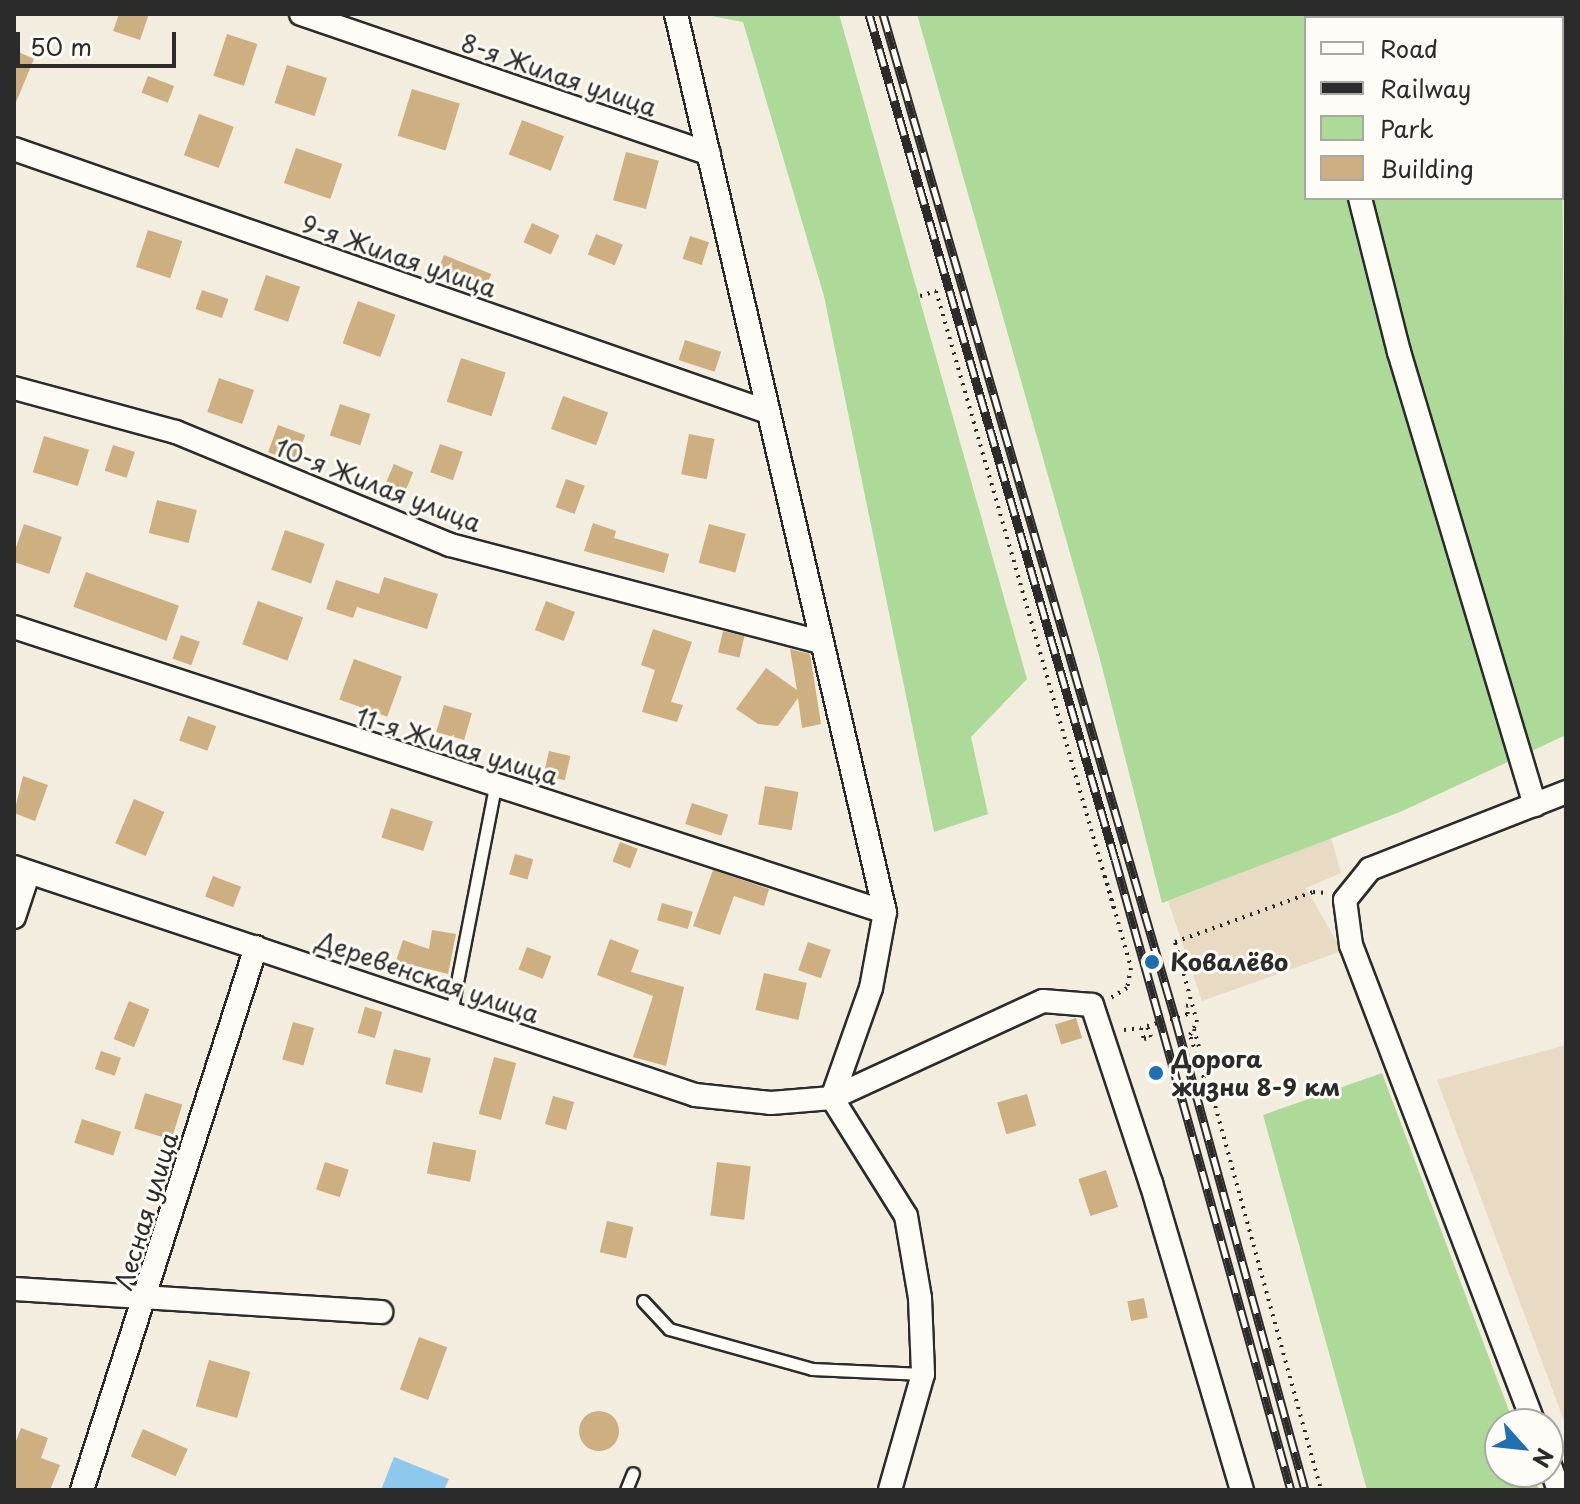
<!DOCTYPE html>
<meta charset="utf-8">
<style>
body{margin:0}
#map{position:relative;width:1580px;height:1504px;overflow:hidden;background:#f3eddf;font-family:"Playpen Sans",sans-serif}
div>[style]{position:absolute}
.built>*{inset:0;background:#e8dac3}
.green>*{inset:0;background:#adda99}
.water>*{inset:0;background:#8dc8ed}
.building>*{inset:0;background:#cdaf81;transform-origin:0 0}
.round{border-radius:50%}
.path>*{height:4px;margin-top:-2px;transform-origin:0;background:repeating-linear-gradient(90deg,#2b2b2b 0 2px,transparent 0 8px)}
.roads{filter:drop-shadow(2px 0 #2b2b2b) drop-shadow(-2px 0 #2b2b2b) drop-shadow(0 2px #2b2b2b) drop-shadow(0 -2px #2b2b2b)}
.service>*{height:11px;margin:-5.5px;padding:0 5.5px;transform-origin:5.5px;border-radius:5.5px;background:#fdfcf7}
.minor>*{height:22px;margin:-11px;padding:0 11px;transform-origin:11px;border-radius:11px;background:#fdfcf7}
.rail>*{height:9px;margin-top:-4.5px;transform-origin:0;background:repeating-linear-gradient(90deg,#fdfcf7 0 18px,#2b2b2b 0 36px);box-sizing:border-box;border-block:2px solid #2b2b2b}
.dots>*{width:22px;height:22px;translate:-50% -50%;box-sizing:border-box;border:4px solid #fdfcf7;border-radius:50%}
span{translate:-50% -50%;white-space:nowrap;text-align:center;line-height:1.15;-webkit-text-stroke:6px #fdfcf7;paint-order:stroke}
.street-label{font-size:24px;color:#2b2b2b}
.poi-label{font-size:24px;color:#2b2b2b;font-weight:700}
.left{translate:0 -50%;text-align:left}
.frame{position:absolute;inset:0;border:16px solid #2b2b2b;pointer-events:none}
.legend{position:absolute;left:1304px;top:16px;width:260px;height:184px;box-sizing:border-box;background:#fdfcf7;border:2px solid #a9a8a5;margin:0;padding:10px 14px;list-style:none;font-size:24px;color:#2b2b2b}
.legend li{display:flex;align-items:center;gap:16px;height:40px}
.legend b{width:40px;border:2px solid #a9a8a5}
.north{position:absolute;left:1484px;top:1408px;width:80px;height:80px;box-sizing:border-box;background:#fdfcf7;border:2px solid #a9a8a5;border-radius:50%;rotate:117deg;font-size:22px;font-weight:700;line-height:32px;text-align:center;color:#2b2b2b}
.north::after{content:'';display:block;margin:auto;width:28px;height:36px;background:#1f6fb2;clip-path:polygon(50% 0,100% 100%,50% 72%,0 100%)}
.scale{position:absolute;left:16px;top:32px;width:160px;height:36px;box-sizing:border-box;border:4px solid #2b2b2b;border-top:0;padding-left:10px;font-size:24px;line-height:28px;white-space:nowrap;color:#2b2b2b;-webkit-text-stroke:6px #fdfcf7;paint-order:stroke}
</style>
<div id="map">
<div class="built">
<div style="clip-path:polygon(1331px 838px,1341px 873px,1306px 888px,1342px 951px,1202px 1001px,1168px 901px)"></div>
<div style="clip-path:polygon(1566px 1045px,1566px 1426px,1437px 1080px)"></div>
</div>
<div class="green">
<div style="clip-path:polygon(701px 14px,839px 14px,1027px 679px,971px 737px,988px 814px,934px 832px,824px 296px,743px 22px)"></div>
<div style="clip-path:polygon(917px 14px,1533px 14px,1535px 18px,1306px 18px,1306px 198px,1562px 198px,1562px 90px,1566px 735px,1400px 812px,1162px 903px,1100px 659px)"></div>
<div style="clip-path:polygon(1535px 14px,1566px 14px,1566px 94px,1562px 18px)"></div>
<div style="clip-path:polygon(1382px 1073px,1514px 1424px,1500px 1424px,1500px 1472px,1532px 1472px,1539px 1490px,1367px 1490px,1263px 1115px)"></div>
</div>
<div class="water">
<div style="clip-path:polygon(394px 1457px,449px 1479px,444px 1490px,381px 1490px)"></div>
</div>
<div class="building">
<div style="clip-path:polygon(119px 14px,149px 14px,140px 40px,113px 31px)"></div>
<div style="left:227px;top:34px;width:32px;height:44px;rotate:18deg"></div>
<div style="clip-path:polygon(14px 50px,34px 59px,14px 107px)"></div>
<div style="left:287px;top:65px;width:42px;height:40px;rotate:18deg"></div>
<div style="left:148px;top:76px;width:28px;height:18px;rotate:21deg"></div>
<div style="left:412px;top:89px;width:50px;height:49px;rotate:17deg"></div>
<div style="left:199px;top:114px;width:37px;height:44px;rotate:20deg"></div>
<div style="left:522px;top:120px;width:45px;height:37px;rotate:21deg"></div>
<div style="left:296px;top:148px;width:49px;height:37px;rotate:19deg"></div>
<div style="left:626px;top:152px;width:34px;height:50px;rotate:15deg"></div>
<div style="left:532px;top:223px;width:30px;height:21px;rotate:24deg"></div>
<div style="left:148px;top:230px;width:36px;height:39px;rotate:18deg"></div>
<div style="left:596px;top:234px;width:29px;height:22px;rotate:22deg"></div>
<div style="left:690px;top:236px;width:20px;height:24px;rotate:18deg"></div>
<div style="left:444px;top:255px;width:51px;height:22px;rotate:22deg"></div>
<div style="left:266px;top:275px;width:36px;height:37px;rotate:19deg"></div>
<div style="left:202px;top:290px;width:28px;height:20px;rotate:19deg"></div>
<div style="left:358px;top:301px;width:40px;height:45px;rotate:20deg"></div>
<div style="left:685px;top:340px;width:38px;height:21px;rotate:18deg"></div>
<div style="left:461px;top:358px;width:47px;height:46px;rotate:18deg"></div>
<div style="left:219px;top:378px;width:37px;height:36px;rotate:19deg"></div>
<div style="left:563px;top:396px;width:48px;height:35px;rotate:20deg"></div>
<div style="left:340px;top:404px;width:32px;height:33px;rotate:18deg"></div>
<div style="left:278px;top:425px;width:29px;height:29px;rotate:20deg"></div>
<div style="left:689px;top:434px;width:26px;height:41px;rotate:11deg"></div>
<div style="left:44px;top:436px;width:47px;height:38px;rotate:17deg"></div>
<div style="left:440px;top:444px;width:24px;height:30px;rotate:19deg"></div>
<div style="left:113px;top:445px;width:23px;height:27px;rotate:18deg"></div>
<div style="left:394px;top:464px;width:21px;height:29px;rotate:23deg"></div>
<div style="left:566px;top:479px;width:20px;height:30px;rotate:20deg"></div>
<div style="left:157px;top:500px;width:41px;height:34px;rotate:14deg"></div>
<div style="clip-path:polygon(593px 523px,616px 531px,614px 538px,669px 554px,664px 573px,584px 551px)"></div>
<div style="left:24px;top:524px;width:40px;height:39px;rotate:19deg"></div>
<div style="left:709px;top:524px;width:38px;height:40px;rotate:15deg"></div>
<div style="left:285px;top:530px;width:42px;height:42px;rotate:19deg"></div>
<div style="left:86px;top:572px;width:99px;height:37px;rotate:20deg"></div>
<div style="clip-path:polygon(384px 577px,438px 594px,427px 629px,357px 607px,353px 618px,326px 609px,336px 580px,379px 594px)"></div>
<div style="left:258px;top:601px;width:48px;height:46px;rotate:20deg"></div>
<div style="left:546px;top:601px;width:31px;height:31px;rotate:21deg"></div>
<div style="clip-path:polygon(653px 629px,692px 642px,671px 702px,683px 705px,677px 722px,642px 712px,655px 670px,641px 665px)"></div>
<div style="left:723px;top:631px;width:22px;height:22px;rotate:13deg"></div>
<div style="left:181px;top:635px;width:20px;height:25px;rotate:20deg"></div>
<div style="clip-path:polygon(790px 649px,810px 654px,821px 724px,802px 728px,798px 698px,778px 726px,758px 724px,736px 709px,766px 668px,797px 690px)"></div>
<div style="left:354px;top:659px;width:51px;height:43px;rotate:20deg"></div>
<div style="left:444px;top:705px;width:29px;height:28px;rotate:16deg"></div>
<div style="left:188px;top:716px;width:30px;height:26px;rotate:20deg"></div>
<div style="left:549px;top:751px;width:22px;height:25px;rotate:13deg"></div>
<div style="clip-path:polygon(23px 776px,48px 785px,35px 821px,14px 813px)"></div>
<div style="left:765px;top:786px;width:34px;height:39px;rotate:10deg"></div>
<div style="left:134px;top:799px;width:33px;height:48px;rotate:23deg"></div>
<div style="left:692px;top:803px;width:38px;height:22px;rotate:18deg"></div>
<div style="left:391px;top:808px;width:44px;height:31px;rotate:18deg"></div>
<div style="left:620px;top:842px;width:19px;height:21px;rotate:21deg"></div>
<div style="left:515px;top:854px;width:19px;height:21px;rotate:16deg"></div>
<div style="clip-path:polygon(713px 870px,769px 889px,764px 906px,734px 896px,720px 935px,693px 926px)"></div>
<div style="left:213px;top:876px;width:30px;height:22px;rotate:21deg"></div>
<div style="left:662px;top:903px;width:32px;height:18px;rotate:16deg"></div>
<div style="clip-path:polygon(432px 930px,456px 934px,448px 974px,396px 961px,403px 940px,429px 949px)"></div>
<div style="clip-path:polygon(610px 939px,639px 950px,631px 972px,684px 987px,666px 1066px,633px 1057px,653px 996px,597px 975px)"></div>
<div style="left:808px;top:942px;width:24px;height:30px;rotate:19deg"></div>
<div style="left:527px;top:947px;width:26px;height:24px;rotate:21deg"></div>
<div style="left:764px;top:973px;width:44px;height:38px;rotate:13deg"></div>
<div style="left:129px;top:1001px;width:22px;height:41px;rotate:22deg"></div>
<div style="left:365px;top:1007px;width:18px;height:27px;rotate:16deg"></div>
<div style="left:1076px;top:1018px;width:21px;height:22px;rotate:73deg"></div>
<div style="left:293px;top:1022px;width:22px;height:39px;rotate:16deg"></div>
<div style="left:394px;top:1049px;width:38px;height:36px;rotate:14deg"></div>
<div style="left:101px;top:1051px;width:21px;height:19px;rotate:19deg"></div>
<div style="left:494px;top:1057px;width:23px;height:59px;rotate:15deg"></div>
<div style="left:145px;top:1093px;width:39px;height:37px;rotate:17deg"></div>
<div style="left:1027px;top:1094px;width:33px;height:31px;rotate:74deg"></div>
<div style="left:553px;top:1096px;width:22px;height:29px;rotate:16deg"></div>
<div style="left:82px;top:1119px;width:41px;height:25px;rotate:18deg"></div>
<div style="left:433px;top:1142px;width:44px;height:32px;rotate:11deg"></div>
<div style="left:325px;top:1162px;width:25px;height:29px;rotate:18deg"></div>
<div style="left:717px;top:1162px;width:34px;height:54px;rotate:7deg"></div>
<div style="left:1106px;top:1170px;width:39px;height:29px;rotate:72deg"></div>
<div style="left:607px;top:1221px;width:27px;height:32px;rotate:13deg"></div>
<div style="left:1144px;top:1298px;width:20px;height:17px;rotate:79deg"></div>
<div style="left:419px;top:1337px;width:30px;height:56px;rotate:20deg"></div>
<div style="left:209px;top:1360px;width:43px;height:48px;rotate:16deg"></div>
<div class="round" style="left:579px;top:1411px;width:40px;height:40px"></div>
<div style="clip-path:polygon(21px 1428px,48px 1438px,41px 1458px,60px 1465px,50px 1490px,14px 1490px,14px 1446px)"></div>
<div style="left:143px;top:1429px;width:49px;height:30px;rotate:24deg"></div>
</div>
<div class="path">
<div style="left:920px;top:296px;width:17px;rotate:-17deg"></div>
<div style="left:936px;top:291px;width:643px;rotate:73.93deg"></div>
<div style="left:1105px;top:876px;width:96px;rotate:74.2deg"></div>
<div style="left:1131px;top:968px;width:20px;rotate:101deg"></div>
<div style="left:1127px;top:988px;width:21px;rotate:149deg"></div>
<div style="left:1194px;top:1029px;width:478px;rotate:74.6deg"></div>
<div style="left:1124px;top:1030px;width:17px;rotate:-7deg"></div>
<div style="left:1141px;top:1028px;width:11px;rotate:75deg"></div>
<div style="left:1144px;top:1039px;width:7px;rotate:-16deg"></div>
<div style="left:1151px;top:1037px;width:12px;rotate:-110deg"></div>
<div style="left:1147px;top:1026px;width:43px;rotate:-16.3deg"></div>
<div style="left:1188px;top:1014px;width:8px;rotate:-104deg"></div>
<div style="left:1186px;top:1006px;width:6px;rotate:-18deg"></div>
<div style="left:1211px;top:1100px;width:68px;rotate:-107.9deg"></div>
<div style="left:1190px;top:1035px;width:15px;rotate:-62deg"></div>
<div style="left:1197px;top:1022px;width:83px;rotate:-105.4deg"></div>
<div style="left:1175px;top:942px;width:147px;rotate:-19.9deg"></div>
<div style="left:1313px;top:892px;width:15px;rotate:4deg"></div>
</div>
<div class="roads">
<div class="service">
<div style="left:451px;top:1013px;width:230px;rotate:-79deg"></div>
<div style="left:643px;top:1301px;width:38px;rotate:47deg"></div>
<div style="left:669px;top:1329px;width:148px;rotate:15.6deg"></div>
<div style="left:812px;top:1369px;width:111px;rotate:2.6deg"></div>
<div style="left:626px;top:1490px;width:18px;rotate:-68deg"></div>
</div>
<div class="minor">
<div style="left:301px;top:14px;width:431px;rotate:18.9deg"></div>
<div style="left:676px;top:14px;width:922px;rotate:76.9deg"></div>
<div style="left:885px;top:912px;width:77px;rotate:100.4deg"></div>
<div style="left:871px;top:988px;width:117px;rotate:109.5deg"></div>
<div style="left:1326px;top:14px;width:4px;rotate:76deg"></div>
<div style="left:14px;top:149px;width:799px;rotate:19.23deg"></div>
<div style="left:1360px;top:198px;width:159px;rotate:75.8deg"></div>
<div style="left:1399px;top:352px;width:473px;rotate:73.3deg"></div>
<div style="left:14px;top:388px;width:168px;rotate:15.2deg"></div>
<div style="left:176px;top:432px;width:296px;rotate:22.4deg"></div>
<div style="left:450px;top:545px;width:383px;rotate:14.7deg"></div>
<div style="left:14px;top:627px;width:916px;rotate:18.12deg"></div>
<div style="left:14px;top:867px;width:718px;rotate:18.51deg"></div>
<div style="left:695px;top:1095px;width:76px;rotate:6deg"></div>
<div style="left:771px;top:1103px;width:61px;rotate:-4.7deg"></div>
<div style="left:832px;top:1098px;width:232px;rotate:-24.7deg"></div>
<div style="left:1043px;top:1001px;width:49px;rotate:4.7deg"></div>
<div style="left:1092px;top:1005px;width:188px;rotate:71.7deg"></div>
<div style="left:1151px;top:1183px;width:320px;rotate:73.5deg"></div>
<div style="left:14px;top:917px;width:47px;rotate:-71.6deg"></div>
<div style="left:832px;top:1098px;width:139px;rotate:57.9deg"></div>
<div style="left:906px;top:1216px;width:83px;rotate:80.3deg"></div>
<div style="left:920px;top:1298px;width:76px;rotate:87.7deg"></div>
<div style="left:923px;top:1374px;width:121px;rotate:105.9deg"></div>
<div style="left:14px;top:1289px;width:368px;rotate:3.6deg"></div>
<div style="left:1534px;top:1424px;width:513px;rotate:-110.91deg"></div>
<div style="left:1351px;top:945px;width:45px;rotate:-97.6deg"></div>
<div style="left:1345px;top:900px;width:40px;rotate:-51deg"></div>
<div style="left:1370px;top:869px;width:211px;rotate:-21.4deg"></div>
<div style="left:1548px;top:1460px;width:32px;rotate:70deg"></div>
<div style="left:82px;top:1490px;width:570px;rotate:-72.23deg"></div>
</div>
</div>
<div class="rail">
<div style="left:869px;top:14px;width:880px;rotate:73.77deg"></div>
<div style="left:1115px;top:859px;width:655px;rotate:74.42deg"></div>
<div style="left:883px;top:14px;width:1046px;rotate:73.78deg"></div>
<div style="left:1175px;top:1018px;width:490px;rotate:74.6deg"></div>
</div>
<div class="dots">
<div style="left:1152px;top:962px;background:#1f6fb2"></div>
<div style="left:1156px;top:1073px;background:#1f6fb2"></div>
</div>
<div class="street-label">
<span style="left:559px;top:75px;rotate:19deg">8-я Жилая улица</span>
<span style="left:399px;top:256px;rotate:19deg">9-я Жилая улица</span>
<span style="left:378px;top:485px;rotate:21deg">10-я Жилая улица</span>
<span style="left:457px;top:746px;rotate:17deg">11-я Жилая улица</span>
<span style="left:428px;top:977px;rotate:19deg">Деревенская улица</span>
<span style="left:146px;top:1211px;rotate:-73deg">Лесная улица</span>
</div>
<div class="poi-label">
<span class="left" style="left:1170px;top:962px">Ковалёво</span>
<span class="left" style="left:1172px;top:1073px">Дорога<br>жизни 8-9 км</span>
</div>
<div class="frame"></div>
<ul class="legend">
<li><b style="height:10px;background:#fdfcf7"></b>Road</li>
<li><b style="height:10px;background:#2b2b2b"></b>Railway</li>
<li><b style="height:22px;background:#adda99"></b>Park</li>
<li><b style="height:22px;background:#cdaf81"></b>Building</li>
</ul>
<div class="north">N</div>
<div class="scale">50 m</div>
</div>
